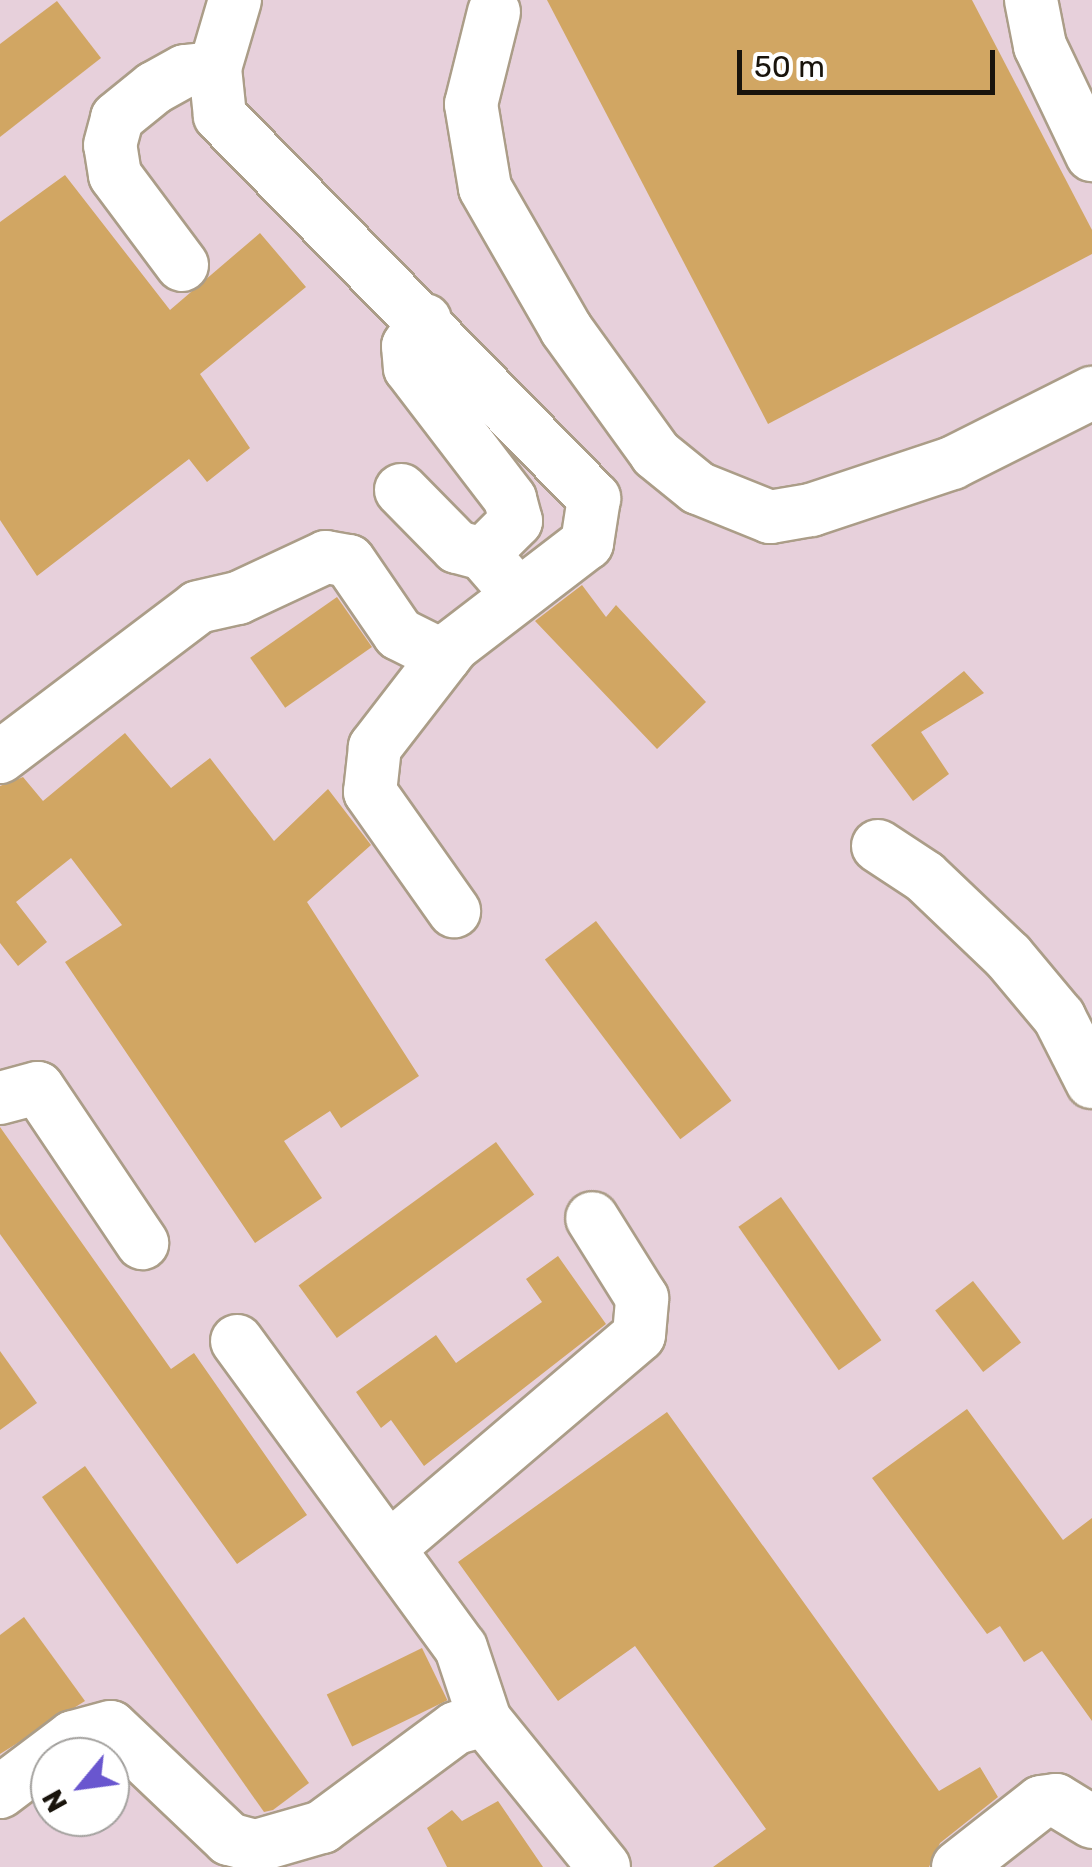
<!DOCTYPE html>
<style>
body{margin:0}
#map{position:relative;width:1092px;height:1867px;overflow:hidden;background:#eedfc9;font-family:Rubik,sans-serif}
div>[style]{position:absolute}
.industrial>*{inset:0;background:#e7d0db}
.building>*{inset:0;background:#d1a663;transform-origin:0 0}
.roads{filter:drop-shadow(2px 0 #ab9d88) drop-shadow(-2px 0 #ab9d88) drop-shadow(0 2px #ab9d88) drop-shadow(0 -2px #ab9d88)}
.minor>*{height:52px;margin:-26px;padding:0 26px;transform-origin:26px;border-radius:26px;background:#fff}
span{translate:-50% -50%;white-space:nowrap;text-align:center;line-height:1.15;-webkit-text-stroke:8px #fff;paint-order:stroke}
.north{position:absolute;left:30px;top:1737px;width:100px;height:100px;box-sizing:border-box;background:#fff;border:2px solid #a3a19e;border-radius:50%;rotate:241deg;font-size:28px;font-weight:700;line-height:40px;text-align:center;color:#19140c}
.north::after{content:'';display:block;margin:auto;width:35px;height:45px;background:#6956cf;clip-path:polygon(50% 0,100% 100%,50% 72%,0 100%)}
.scale{position:absolute;left:737px;top:50px;width:258px;height:45px;box-sizing:border-box;border:5px solid #19140c;border-top:0;padding-left:12px;font-size:30px;line-height:35px;white-space:nowrap;color:#19140c;-webkit-text-stroke:8px #fff;paint-order:stroke}
</style>
<div id="map">
<div class="industrial">
<div style="clip-path:polygon(evenodd,0 0,1092px 0,1092px 1867px,0 1867px,0 0,50px 1757px,110px 1757px,110px 1817px,50px 1817px,50px 1757px)"></div>
</div>
<div class="building">
<div style="clip-path:polygon(547px 0,972px 0,1092px 230px,1092px 254px,768px 424px)"></div>
<div style="clip-path:polygon(57px 1px,101px 58px,0 137px,0 44px)"></div>
<div style="clip-path:polygon(65px 175px,170px 310px,260px 233px,306px 287px,200px 374px,250px 448px,207px 482px,189px 459px,37px 576px,0 520px,0 222px)"></div>
<div style="clip-path:polygon(582px 585px,606px 617px,616px 605px,706px 702px,657px 749px,535px 621px)"></div>
<div style="left:337px;top:597px;width:61px;height:106px;rotate:55deg"></div>
<div style="clip-path:polygon(964px 671px,984px 693px,921px 732px,949px 774px,913px 801px,871px 745px)"></div>
<div style="clip-path:polygon(125px 733px,171px 788px,210px 758px,274px 841px,328px 789px,371px 845px,307px 902px,419px 1076px,341px 1128px,330px 1111px,284px 1141px,322px 1198px,255px 1243px,65px 962px,122px 925px,71px 858px,16px 902px,47px 942px,18px 966px,0 943px,0 786px,23px 777px,43px 801px)"></div>
<div style="left:596px;top:921px;width:225px;height:64px;rotate:53deg"></div>
<div style="clip-path:polygon(0 1127px,171px 1369px,194px 1353px,307px 1515px,237px 1564px,0 1234px)"></div>
<div style="left:496px;top:1142px;width:65px;height:244px;rotate:54deg"></div>
<div style="left:781px;top:1197px;width:175px;height:52px;rotate:55deg"></div>
<div style="clip-path:polygon(558px 1256px,606px 1324px,424px 1466px,391px 1420px,381px 1428px,356px 1392px,436px 1335px,456px 1363px,542px 1302px,526px 1279px)"></div>
<div style="left:973px;top:1281px;width:78px;height:48px;rotate:52deg"></div>
<div style="clip-path:polygon(0 1351px,37px 1403px,0 1430px)"></div>
<div style="clip-path:polygon(967px 1409px,1063px 1540px,1092px 1518px,1092px 1721px,1042px 1651px,1024px 1662px,1000px 1626px,987px 1634px,872px 1478px)"></div>
<div style="clip-path:polygon(667px 1412px,939px 1791px,980px 1767px,998px 1797px,940px 1843px,929px 1867px,713px 1867px,766px 1829px,635px 1646px,558px 1701px,458px 1562px)"></div>
<div style="clip-path:polygon(85px 1466px,309px 1783px,273px 1810px,264px 1812px,42px 1497px)"></div>
<div style="clip-path:polygon(24px 1617px,85px 1701px,0 1754px,0 1635px)"></div>
<div style="left:422px;top:1648px;width:58px;height:106px;rotate:64deg"></div>
<div style="clip-path:polygon(498px 1801px,543px 1867px,447px 1867px,427px 1828px,452px 1810px,462px 1821px)"></div>
</div>
<div class="roads">
<div class="minor">
<div style="left:235px;top:0;width:71px;rotate:106.4deg"></div>
<div style="left:215px;top:68px;width:48px;rotate:84.1deg"></div>
<div style="left:220px;top:116px;width:535px;rotate:45.61deg"></div>
<div style="left:594px;top:498px;width:46px;rotate:98.8deg"></div>
<div style="left:587px;top:543px;width:169px;rotate:142.5deg"></div>
<div style="left:453px;top:646px;width:128px;rotate:127.7deg"></div>
<div style="left:375px;top:747px;width:45px;rotate:96.3deg"></div>
<div style="left:370px;top:792px;width:146px;rotate:54.8deg"></div>
<div style="left:1031px;top:0;width:47px;rotate:78.9deg"></div>
<div style="left:1040px;top:46px;width:121px;rotate:64.5deg"></div>
<div style="left:494px;top:12px;width:95px;rotate:104deg"></div>
<div style="left:471px;top:104px;width:85px;rotate:80.5deg"></div>
<div style="left:485px;top:188px;width:163px;rotate:60.1deg"></div>
<div style="left:566px;top:329px;width:154px;rotate:54.2deg"></div>
<div style="left:656px;top:454px;width:54px;rotate:39deg"></div>
<div style="left:698px;top:488px;width:78px;rotate:21.9deg"></div>
<div style="left:770px;top:517px;width:42px;rotate:-9.7deg"></div>
<div style="left:811px;top:510px;width:149px;rotate:-18.4deg"></div>
<div style="left:952px;top:463px;width:157px;rotate:-26.6deg"></div>
<div style="left:182px;top:265px;width:112px;rotate:-126.7deg"></div>
<div style="left:115px;top:175px;width:30px;rotate:-99deg"></div>
<div style="left:110px;top:145px;width:28px;rotate:-75deg"></div>
<div style="left:117px;top:118px;width:48px;rotate:-39deg"></div>
<div style="left:154px;top:88px;width:35px;rotate:-29deg"></div>
<div style="left:185px;top:71px;width:30px;rotate:-6deg"></div>
<div style="left:425px;top:320px;width:31px;rotate:123deg"></div>
<div style="left:408px;top:346px;width:22px;rotate:85deg"></div>
<div style="left:410px;top:368px;width:165px;rotate:52.6deg"></div>
<div style="left:510px;top:499px;width:23px;rotate:75deg"></div>
<div style="left:516px;top:521px;width:47px;rotate:135deg"></div>
<div style="left:401px;top:490px;width:80px;rotate:45.5deg"></div>
<div style="left:457px;top:547px;width:27px;rotate:15deg"></div>
<div style="left:483px;top:554px;width:33px;rotate:49deg"></div>
<div style="left:0;top:757px;width:248px;rotate:-37.1deg"></div>
<div style="left:198px;top:607px;width:41px;rotate:-12.7deg"></div>
<div style="left:238px;top:598px;width:97px;rotate:-25deg"></div>
<div style="left:326px;top:557px;width:23px;rotate:10deg"></div>
<div style="left:349px;top:561px;width:88px;rotate:55.6deg"></div>
<div style="left:399px;top:634px;width:51px;rotate:26.6deg"></div>
<div style="left:878px;top:846px;width:56px;rotate:33.4deg"></div>
<div style="left:925px;top:877px;width:115px;rotate:43.6deg"></div>
<div style="left:1008px;top:956px;width:80px;rotate:50.1deg"></div>
<div style="left:1059px;top:1017px;width:73px;rotate:63.1deg"></div>
<div style="left:0;top:1098px;width:39px;rotate:-15deg"></div>
<div style="left:38px;top:1088px;width:187px;rotate:56.1deg"></div>
<div style="left:237px;top:1341px;width:380px;rotate:53.9deg"></div>
<div style="left:461px;top:1648px;width:76px;rotate:71.6deg"></div>
<div style="left:389px;top:1548px;width:328px;rotate:-40.4deg"></div>
<div style="left:639px;top:1335px;width:37px;rotate:-85deg"></div>
<div style="left:642px;top:1298px;width:94px;rotate:-122deg"></div>
<div style="left:0;top:1792px;width:91px;rotate:-37deg"></div>
<div style="left:73px;top:1737px;width:39px;rotate:-15deg"></div>
<div style="left:111px;top:1727px;width:163px;rotate:43.5deg"></div>
<div style="left:229px;top:1839px;width:28px;rotate:15deg"></div>
<div style="left:256px;top:1846px;width:69px;rotate:-16.1deg"></div>
<div style="left:322px;top:1827px;width:167px;rotate:-36.5deg"></div>
<div style="left:456px;top:1728px;width:30px;rotate:-15deg"></div>
<div style="left:485px;top:1720px;width:189px;rotate:51deg"></div>
<div style="left:958px;top:1867px;width:105px;rotate:-38.1deg"></div>
<div style="left:1041px;top:1802px;width:15px;rotate:-8deg"></div>
<div style="left:1056px;top:1800px;width:42px;rotate:31.4deg"></div>
</div>
</div>
<div class="north">N</div>
<div class="scale">50 m</div>
</div>
